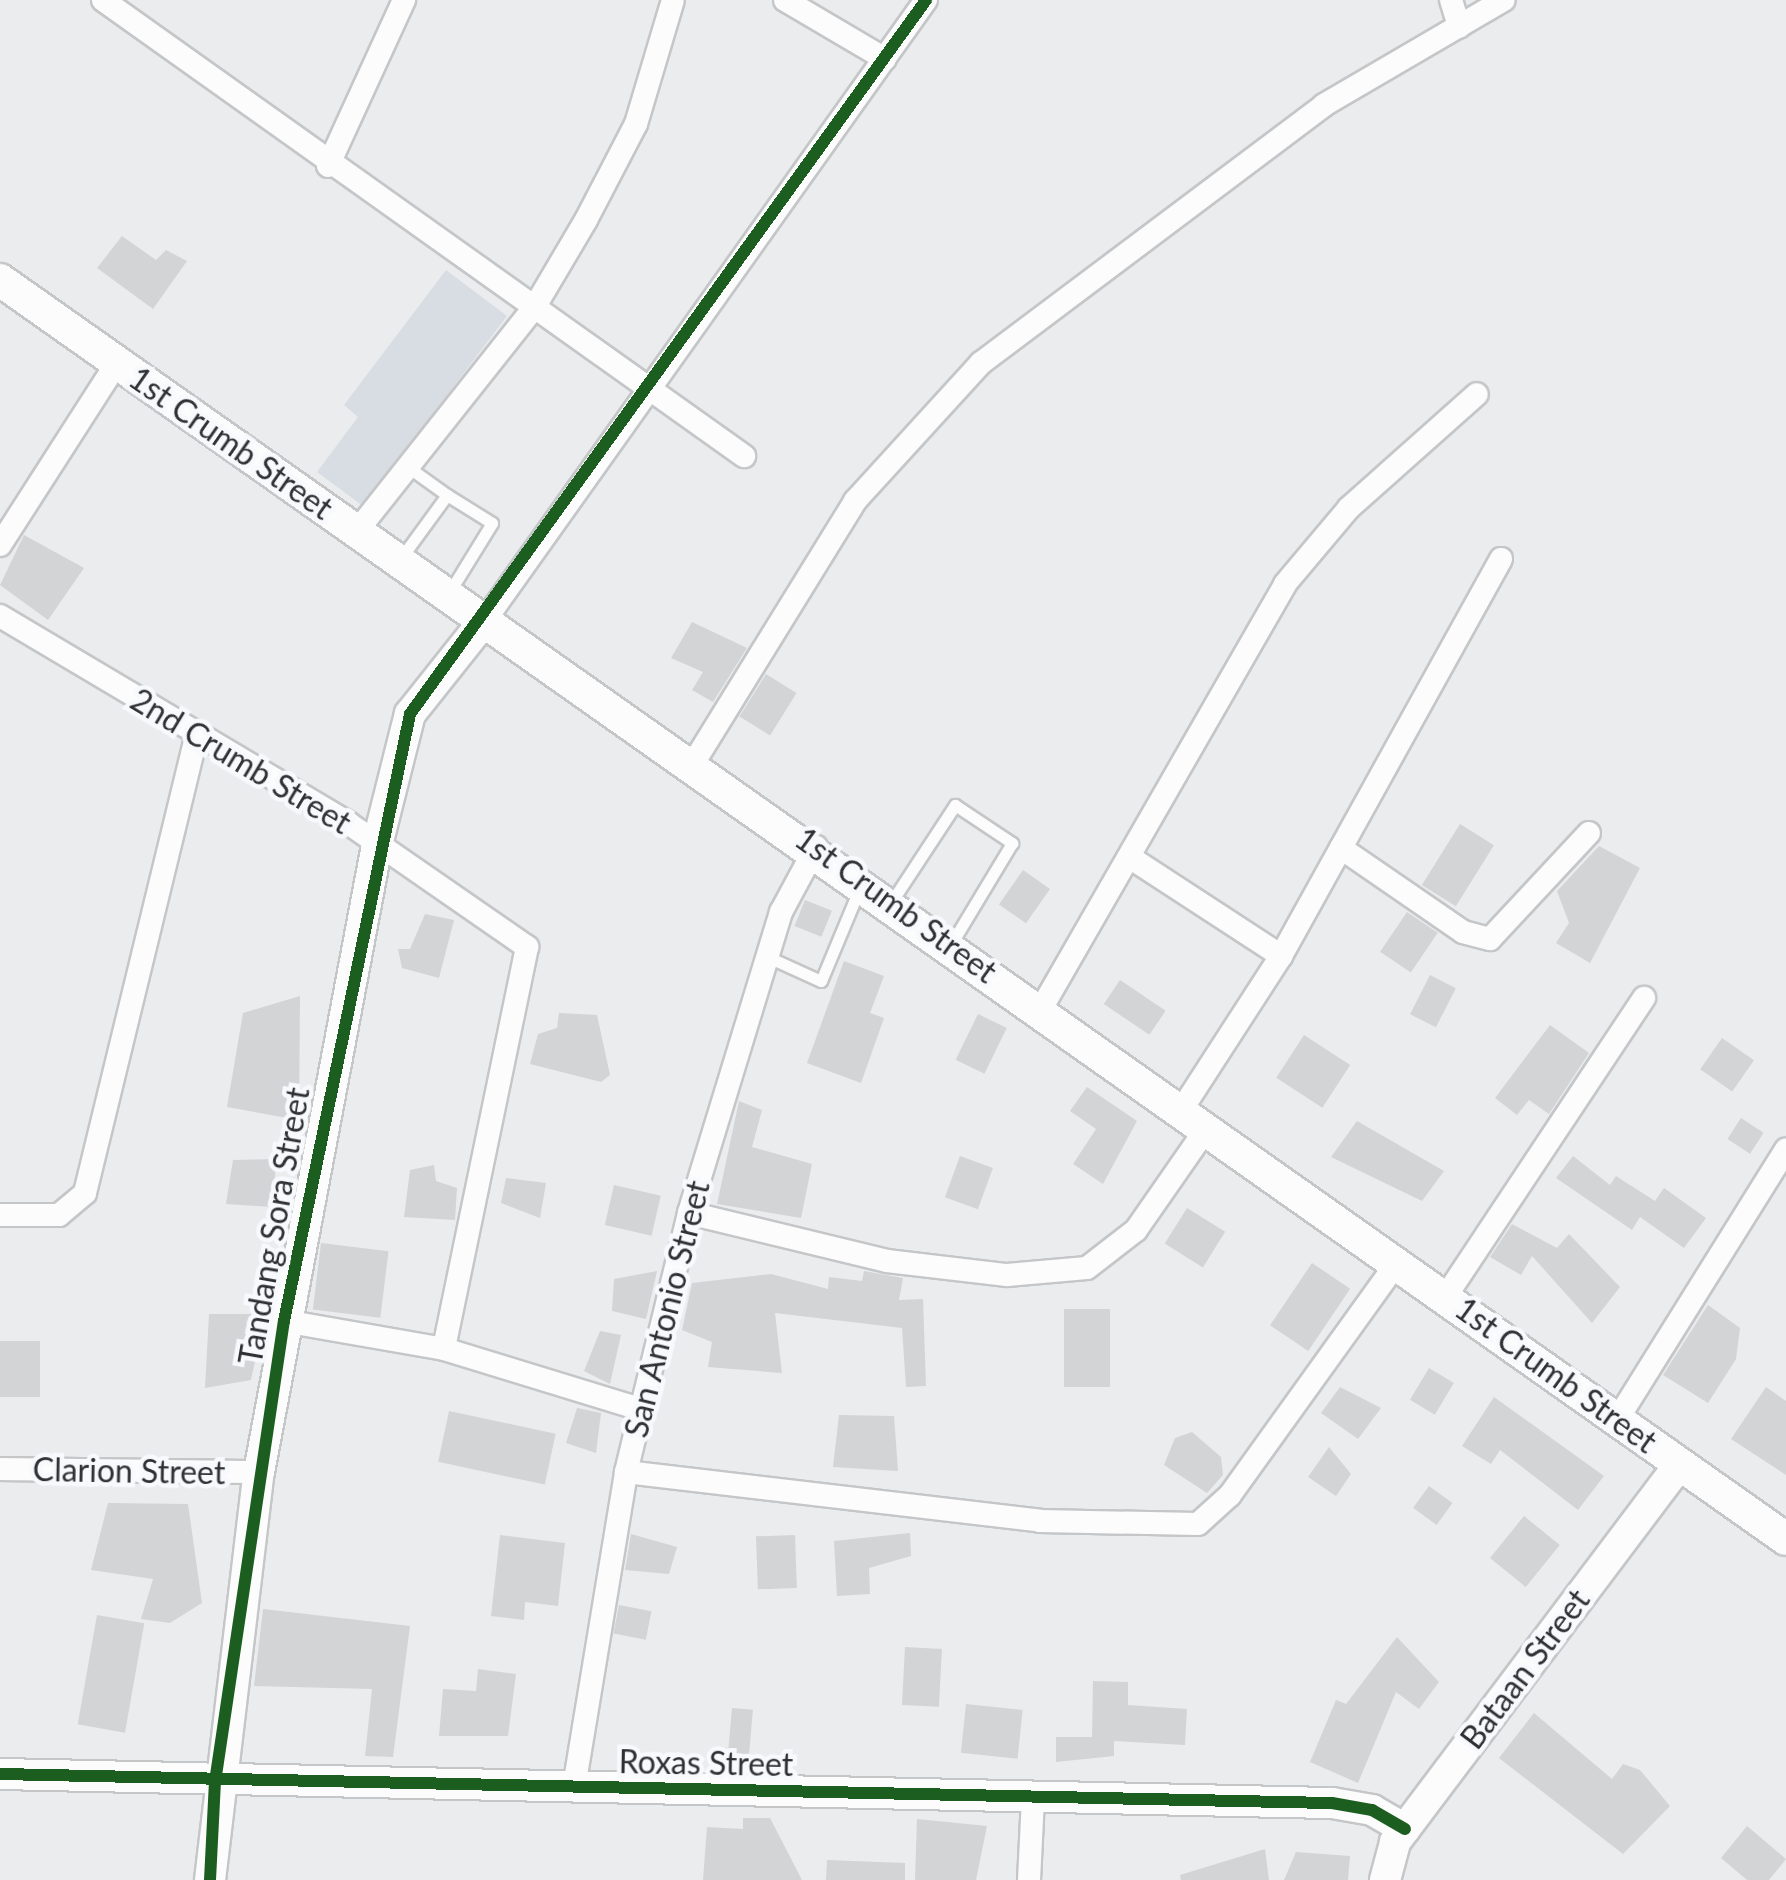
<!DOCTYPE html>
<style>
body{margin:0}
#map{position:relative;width:1786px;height:1880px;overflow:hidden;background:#eaecee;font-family:Lato,sans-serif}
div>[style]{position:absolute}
.built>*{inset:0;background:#d8dde3}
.building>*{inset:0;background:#d3d4d6;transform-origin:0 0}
.roads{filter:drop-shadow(2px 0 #c5c6c8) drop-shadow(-2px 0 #c5c6c8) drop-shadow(0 2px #c5c6c8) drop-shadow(0 -2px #c5c6c8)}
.service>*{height:11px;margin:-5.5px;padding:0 5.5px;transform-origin:5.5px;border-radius:5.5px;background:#fcfcfc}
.minor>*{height:22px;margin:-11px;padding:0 11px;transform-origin:11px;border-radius:11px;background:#fcfcfc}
.tertiary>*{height:30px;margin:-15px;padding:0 15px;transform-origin:15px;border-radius:15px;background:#fcfcfc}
.secondary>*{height:32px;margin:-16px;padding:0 16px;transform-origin:16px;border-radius:16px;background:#fcfcfc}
.cycleway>*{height:12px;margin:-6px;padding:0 6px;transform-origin:6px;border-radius:6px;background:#1b5e20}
span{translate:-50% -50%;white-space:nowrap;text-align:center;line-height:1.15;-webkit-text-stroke:9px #f7f9fd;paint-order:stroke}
.street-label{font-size:32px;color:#2f3032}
</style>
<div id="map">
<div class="built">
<div style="clip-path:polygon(446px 270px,507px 316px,363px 506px,317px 472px,358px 417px,344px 405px)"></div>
</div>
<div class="building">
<div style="clip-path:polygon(122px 236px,156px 260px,166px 250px,187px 261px,153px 309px,97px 268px)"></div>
<div style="clip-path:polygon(24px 535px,84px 568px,48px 620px,0 585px)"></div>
<div style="clip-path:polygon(692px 622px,747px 648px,713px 702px,692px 690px,703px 672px,671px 658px)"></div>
<div style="left:766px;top:674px;width:36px;height:50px;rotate:32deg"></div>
<div style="left:1460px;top:824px;width:40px;height:72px;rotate:32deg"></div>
<div style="clip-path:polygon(1599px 846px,1640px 868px,1590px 963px,1556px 943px,1569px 923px,1557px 891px)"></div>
<div style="left:1023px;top:870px;width:33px;height:42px;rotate:35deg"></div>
<div style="left:805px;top:900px;width:29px;height:28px;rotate:22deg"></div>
<div style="left:1407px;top:912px;width:37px;height:48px;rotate:34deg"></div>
<div style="clip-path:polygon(425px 914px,454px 920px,439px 978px,402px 968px,398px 949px,410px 949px)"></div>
<div style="clip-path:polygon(844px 961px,884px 976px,870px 1013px,884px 1018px,861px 1083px,807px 1063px)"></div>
<div style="left:1430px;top:975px;width:29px;height:44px;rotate:27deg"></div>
<div style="left:1120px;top:980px;width:55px;height:29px;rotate:34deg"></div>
<div style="clip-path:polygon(300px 996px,299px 1120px,227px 1107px,243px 1013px)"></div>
<div style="clip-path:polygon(559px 1013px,597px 1015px,610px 1075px,601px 1082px,530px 1064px,538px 1034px,557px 1028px)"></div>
<div style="left:978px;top:1014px;width:32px;height:51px;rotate:26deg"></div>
<div style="clip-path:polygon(1550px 1025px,1589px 1053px,1549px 1114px,1529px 1100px,1517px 1115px,1495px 1098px)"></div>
<div style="left:1304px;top:1035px;width:55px;height:51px;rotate:33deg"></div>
<div style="left:1722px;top:1038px;width:39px;height:38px;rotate:35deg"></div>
<div style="clip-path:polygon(1087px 1087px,1137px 1121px,1103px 1184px,1073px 1164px,1096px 1129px,1070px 1111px)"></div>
<div style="clip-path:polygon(739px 1101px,762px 1110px,752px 1147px,812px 1164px,801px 1218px,717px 1204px)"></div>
<div style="left:1741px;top:1118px;width:27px;height:25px;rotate:33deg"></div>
<div style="clip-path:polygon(1357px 1121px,1444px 1171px,1422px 1201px,1331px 1157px)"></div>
<div style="left:960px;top:1156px;width:35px;height:44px;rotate:20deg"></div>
<div style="clip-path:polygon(1573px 1156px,1610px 1185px,1616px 1176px,1655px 1201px,1664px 1188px,1706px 1218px,1684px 1248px,1640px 1217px,1632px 1230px,1556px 1178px)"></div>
<div style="clip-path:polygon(277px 1159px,271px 1207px,226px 1204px,233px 1160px)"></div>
<div style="clip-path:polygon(434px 1165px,436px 1181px,457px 1188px,455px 1220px,404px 1217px,410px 1170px)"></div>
<div style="clip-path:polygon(506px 1178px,546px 1183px,540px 1218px,501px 1203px)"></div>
<div style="left:614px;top:1185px;width:48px;height:41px;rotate:13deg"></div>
<div style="left:1187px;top:1208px;width:45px;height:42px;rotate:32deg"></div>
<div style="clip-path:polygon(1512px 1224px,1557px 1248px,1569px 1234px,1620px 1287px,1592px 1323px,1532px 1256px,1521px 1275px,1490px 1257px)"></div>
<div style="left:321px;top:1243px;width:68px;height:67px;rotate:7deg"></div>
<div style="left:1312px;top:1263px;width:46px;height:75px;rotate:34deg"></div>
<div style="clip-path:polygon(657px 1271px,646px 1319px,612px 1311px,614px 1279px)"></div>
<div style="clip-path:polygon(864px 1271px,903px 1278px,899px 1300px,923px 1299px,926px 1386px,906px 1387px,902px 1328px,775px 1313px,782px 1373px,708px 1367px,712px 1342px,682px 1330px,692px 1283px,771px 1274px,828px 1289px,829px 1277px,862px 1281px)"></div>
<div style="clip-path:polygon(1708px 1305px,1740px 1328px,1736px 1359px,1708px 1403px,1663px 1375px)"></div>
<div style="left:1110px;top:1309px;width:78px;height:46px;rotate:90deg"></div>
<div style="clip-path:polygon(209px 1314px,265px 1314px,251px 1380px,205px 1388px)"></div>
<div style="clip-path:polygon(600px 1331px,621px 1335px,610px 1384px,584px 1371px)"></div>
<div style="left:0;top:1341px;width:40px;height:56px"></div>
<div style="left:1429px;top:1368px;width:29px;height:37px;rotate:31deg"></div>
<div style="clip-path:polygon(1340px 1387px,1381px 1408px,1358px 1439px,1321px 1413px)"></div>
<div style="clip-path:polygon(1766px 1387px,1786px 1401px,1786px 1475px,1731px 1439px)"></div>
<div style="clip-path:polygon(1494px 1397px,1604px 1476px,1578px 1510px,1500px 1450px,1491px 1464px,1462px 1446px)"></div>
<div style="clip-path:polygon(577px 1408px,601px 1413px,596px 1453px,566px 1443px)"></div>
<div style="left:449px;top:1411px;width:109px;height:52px;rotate:12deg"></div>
<div style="clip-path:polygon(839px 1415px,894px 1416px,898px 1471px,833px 1467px)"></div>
<div style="clip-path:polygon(1192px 1432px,1221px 1457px,1223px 1475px,1207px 1493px,1164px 1465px,1175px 1438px)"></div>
<div style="clip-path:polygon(1329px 1447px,1351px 1474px,1336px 1496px,1308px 1477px)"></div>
<div style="left:1429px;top:1486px;width:29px;height:27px;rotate:36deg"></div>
<div style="clip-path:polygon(108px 1503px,188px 1504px,202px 1603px,170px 1623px,141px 1619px,153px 1579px,91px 1570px)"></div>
<div style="left:1524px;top:1516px;width:46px;height:54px;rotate:39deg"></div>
<div style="clip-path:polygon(910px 1533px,911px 1556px,869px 1568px,870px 1594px,837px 1596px,834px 1541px)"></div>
<div style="clip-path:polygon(631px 1534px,677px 1547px,669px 1574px,625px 1570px)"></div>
<div style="clip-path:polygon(500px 1535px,565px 1543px,558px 1606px,525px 1602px,524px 1620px,491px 1616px)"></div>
<div style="left:795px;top:1535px;width:53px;height:39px;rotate:88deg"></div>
<div style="left:619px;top:1605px;width:33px;height:29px;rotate:11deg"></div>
<div style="clip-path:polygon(263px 1609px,410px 1626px,393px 1757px,365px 1756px,372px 1689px,254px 1686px)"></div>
<div style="left:97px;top:1615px;width:48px;height:111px;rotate:10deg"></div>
<div style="clip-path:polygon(1397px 1637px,1439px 1682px,1419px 1709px,1396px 1692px,1358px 1783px,1310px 1762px,1336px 1700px,1346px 1704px)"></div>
<div style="left:905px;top:1647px;width:37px;height:58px;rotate:3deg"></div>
<div style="clip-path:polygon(478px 1669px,516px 1674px,508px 1736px,439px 1736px,443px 1689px,476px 1691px)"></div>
<div style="clip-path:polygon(1093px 1681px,1128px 1682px,1128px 1705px,1187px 1709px,1185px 1745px,1114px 1741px,1114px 1756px,1056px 1762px,1056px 1737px,1092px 1737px)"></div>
<div style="left:966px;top:1704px;width:57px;height:49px;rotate:6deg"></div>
<div style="left:732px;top:1708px;width:21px;height:45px;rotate:5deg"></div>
<div style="clip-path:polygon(1534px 1713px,1612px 1779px,1623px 1764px,1640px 1770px,1670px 1806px,1623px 1854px,1499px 1758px)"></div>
<div style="clip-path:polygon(743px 1818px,770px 1818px,802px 1880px,703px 1880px,707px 1827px,743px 1829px)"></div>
<div style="clip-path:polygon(917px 1819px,987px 1826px,976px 1880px,915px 1880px)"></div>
<div style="clip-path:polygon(1747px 1826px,1786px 1859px,1769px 1880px,1747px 1880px,1721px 1858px)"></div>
<div style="clip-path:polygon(1265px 1849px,1269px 1880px,1181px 1880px,1180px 1875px)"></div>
<div style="clip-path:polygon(1296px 1852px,1350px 1856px,1348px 1880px,1284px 1880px)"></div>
<div style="clip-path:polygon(827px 1860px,905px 1863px,905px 1880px,826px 1880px)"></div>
</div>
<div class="roads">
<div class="service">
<div style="left:408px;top:467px;width:48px;rotate:35.7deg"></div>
<div style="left:401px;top:558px;width:78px;rotate:-53.9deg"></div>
<div style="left:447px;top:495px;width:53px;rotate:31.9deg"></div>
<div style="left:492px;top:523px;width:80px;rotate:121.7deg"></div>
<div style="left:892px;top:901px;width:115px;rotate:-56.7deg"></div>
<div style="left:955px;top:805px;width:69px;rotate:33.7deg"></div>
<div style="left:1012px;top:843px;width:118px;rotate:121.1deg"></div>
<div style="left:768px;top:957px;width:58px;rotate:24.4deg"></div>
<div style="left:821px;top:981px;width:96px;rotate:-67.4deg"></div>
</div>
<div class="minor">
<div style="left:103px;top:0;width:787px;rotate:35.43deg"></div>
<div style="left:785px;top:0;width:116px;rotate:30.5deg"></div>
<div style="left:1451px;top:0;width:28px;rotate:73deg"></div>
<div style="left:328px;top:166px;width:183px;rotate:-65.4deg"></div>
<div style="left:357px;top:531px;width:285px;rotate:-51.6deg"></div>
<div style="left:534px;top:308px;width:102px;rotate:-59.4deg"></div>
<div style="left:586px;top:220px;width:108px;rotate:-62.5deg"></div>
<div style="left:636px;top:124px;width:129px;rotate:-73.4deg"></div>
<div style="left:0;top:545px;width:216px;rotate:-57.3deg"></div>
<div style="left:0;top:616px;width:405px;rotate:30.7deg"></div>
<div style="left:348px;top:823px;width:218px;rotate:34.7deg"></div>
<div style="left:527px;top:947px;width:410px;rotate:101.7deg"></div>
<div style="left:488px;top:616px;width:756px;rotate:-54.59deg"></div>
<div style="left:694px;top:762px;width:307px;rotate:-58.3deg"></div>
<div style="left:855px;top:501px;width:187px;rotate:-47.6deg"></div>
<div style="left:981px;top:363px;width:429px;rotate:-36.9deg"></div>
<div style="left:1324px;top:105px;width:208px;rotate:-30.3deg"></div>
<div style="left:1341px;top:848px;width:148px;rotate:34.5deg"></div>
<div style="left:1463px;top:932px;width:28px;rotate:15deg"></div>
<div style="left:1490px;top:939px;width:145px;rotate:-47deg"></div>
<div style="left:1134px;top:860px;width:176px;rotate:33.1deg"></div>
<div style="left:1041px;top:1009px;width:490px;rotate:-60.1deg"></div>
<div style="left:1285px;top:584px;width:99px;rotate:-49.9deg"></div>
<div style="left:1349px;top:508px;width:171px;rotate:-41.7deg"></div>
<div style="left:1182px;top:1109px;width:182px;rotate:-57.1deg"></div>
<div style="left:1281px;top:956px;width:454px;rotate:-61deg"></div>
<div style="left:689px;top:1213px;width:204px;rotate:13.6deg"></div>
<div style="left:887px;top:1261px;width:121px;rotate:6.7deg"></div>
<div style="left:1007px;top:1275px;width:80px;rotate:-5deg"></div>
<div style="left:1087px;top:1268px;width:62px;rotate:-37.8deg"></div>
<div style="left:1136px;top:1230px;width:124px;rotate:-55.2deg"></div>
<div style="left:0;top:1215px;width:59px"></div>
<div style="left:59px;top:1215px;width:34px;rotate:-40deg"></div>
<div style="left:85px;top:1193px;width:470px;rotate:-76.3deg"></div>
<div style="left:1446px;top:1296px;width:358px;rotate:-56.4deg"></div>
<div style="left:284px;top:1321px;width:162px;rotate:9.9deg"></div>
<div style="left:444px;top:1349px;width:205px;rotate:17deg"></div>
<div style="left:1617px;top:1420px;width:319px;rotate:-58deg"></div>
<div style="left:0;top:1469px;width:259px;rotate:0.7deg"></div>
<div style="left:626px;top:1472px;width:417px;rotate:6.7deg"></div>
<div style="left:1040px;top:1521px;width:158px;rotate:1.1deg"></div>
<div style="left:1198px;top:1524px;width:43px;rotate:-42.2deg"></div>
<div style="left:1230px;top:1495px;width:286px;rotate:-54.3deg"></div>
<div style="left:574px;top:1787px;width:319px;rotate:-80.6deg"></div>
<div style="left:626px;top:1472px;width:267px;rotate:-76.3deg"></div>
<div style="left:689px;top:1213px;width:315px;rotate:-73deg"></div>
<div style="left:781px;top:912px;width:74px;rotate:-61.7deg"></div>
<div style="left:1029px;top:1880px;width:81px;rotate:-87.2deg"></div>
</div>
<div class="tertiary">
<div style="left:0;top:1774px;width:1332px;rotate:1.25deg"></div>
<div style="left:1332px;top:1803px;width:41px;rotate:9.9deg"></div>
<div style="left:1372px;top:1810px;width:38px;rotate:30deg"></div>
<div style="left:210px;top:1880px;width:411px;rotate:-83.2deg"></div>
<div style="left:259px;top:1472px;width:638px;rotate:-79.34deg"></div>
<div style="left:377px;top:845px;width:135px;rotate:-75.9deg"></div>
<div style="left:410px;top:714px;width:125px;rotate:-51.5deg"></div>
<div style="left:1385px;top:1880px;width:39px;rotate:-75deg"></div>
<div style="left:1395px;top:1842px;width:473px;rotate:-53deg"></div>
</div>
<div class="secondary">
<div style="left:0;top:280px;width:2185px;rotate:35.18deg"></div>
</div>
</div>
<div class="cycleway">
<div style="left:0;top:1774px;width:1332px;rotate:1.25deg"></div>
<div style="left:1332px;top:1803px;width:41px;rotate:9.9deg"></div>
<div style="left:1372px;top:1810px;width:38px;rotate:30deg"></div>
<div style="left:210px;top:1880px;width:98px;rotate:-87.1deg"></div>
<div style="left:215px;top:1782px;width:466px;rotate:-81.5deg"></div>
<div style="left:284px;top:1321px;width:620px;rotate:-78.27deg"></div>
<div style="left:410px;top:714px;width:881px;rotate:-54.14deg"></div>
</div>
<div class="street-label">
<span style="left:231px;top:443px;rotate:35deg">1st Crumb Street</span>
<span style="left:241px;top:761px;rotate:31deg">2nd Crumb Street</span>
<span style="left:896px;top:905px;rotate:36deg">1st Crumb Street</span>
<span style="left:274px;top:1226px;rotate:-80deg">Tandang Sora Street</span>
<span style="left:667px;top:1309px;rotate:-76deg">San Antonio Street</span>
<span style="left:1556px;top:1375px;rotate:36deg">1st Crumb Street</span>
<span style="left:129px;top:1471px;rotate:1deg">Clarion Street</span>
<span style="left:1525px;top:1669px;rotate:-53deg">Bataan Street</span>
<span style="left:706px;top:1763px;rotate:1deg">Roxas Street</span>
</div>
</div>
